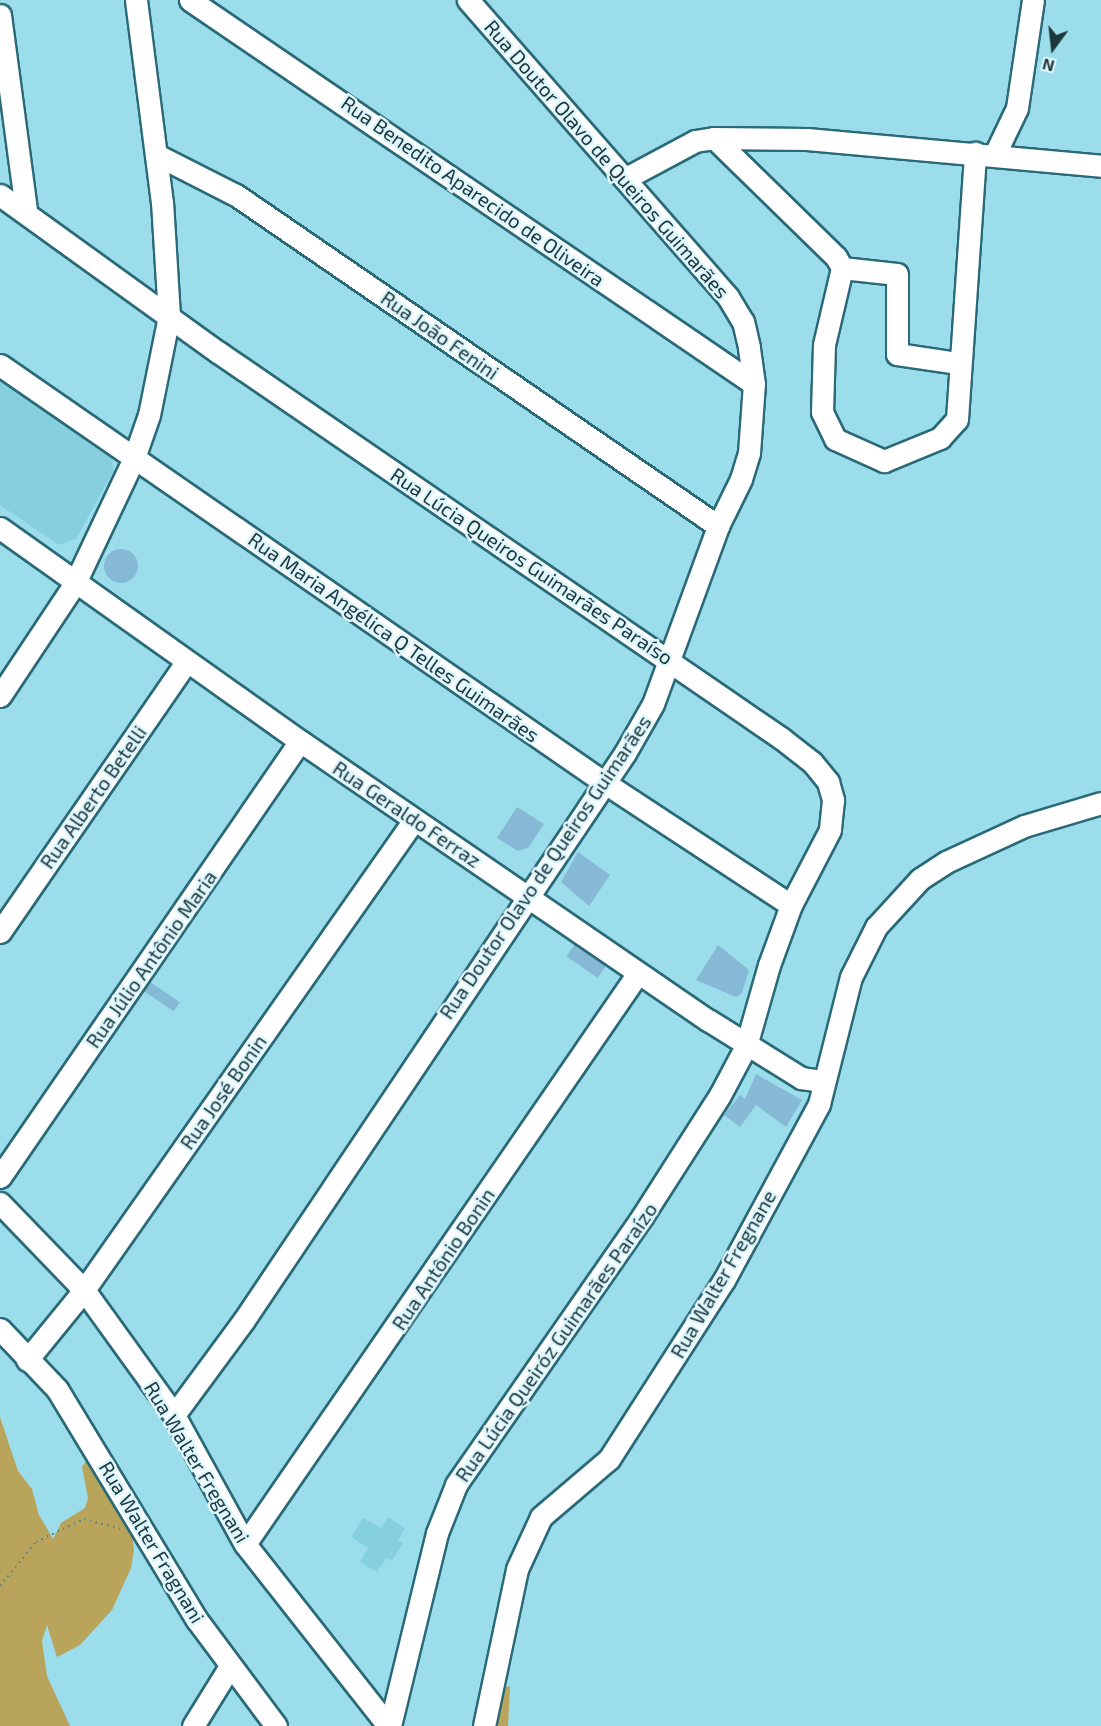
<!DOCTYPE html>
<meta charset="utf-8">
<style>
body{margin:0}
#map{position:relative;width:1101px;height:1726px;overflow:hidden;background:#9cddec;font-family:"Exo 2",sans-serif}
div>[style]{position:absolute}
.built>*{inset:0;background:#86cfdf}
.green>*{inset:0;background:#b9a45b}
.building>*{inset:0;background:#86b9d6;transform-origin:0 0}
.round{border-radius:50%}
.path>*{height:2px;margin-top:-1px;transform-origin:0;background:repeating-linear-gradient(90deg,#57848e 0 1.5px,transparent 0 6px)}
.roads{filter:drop-shadow(2px 0 #2a6a78) drop-shadow(-2px 0 #2a6a78) drop-shadow(0 2px #2a6a78) drop-shadow(0 -2px #2a6a78)}
.minor>*{height:21px;margin:-10.5px;padding:0 10.5px;transform-origin:10.5px;border-radius:10.5px;background:#fff}
span{translate:-50% -50%;white-space:nowrap;text-align:center;line-height:1.15;-webkit-text-stroke:5px #def7fd;paint-order:stroke}
.street-label{font-size:20px;color:#1c363c}
.north{position:absolute;left:1023px;top:18px;width:60px;height:60px;-webkit-text-stroke:4px #def7fd;paint-order:stroke;rotate:195deg;font-size:16px;font-weight:700;line-height:24px;text-align:center;color:#1c363c}
.north::after{content:'';display:block;margin:auto;width:21px;height:27px;background:#1c363c;clip-path:polygon(50% 0,100% 100%,50% 72%,0 100%)}
</style>
<div id="map">
<div class="built">
<div style="clip-path:polygon(0 380px,112px 458px,114px 470px,76px 539px,59px 545px,0 505px)"></div>
<div style="clip-path:polygon(388px 1517px,405px 1528px,398px 1540px,403px 1543px,392px 1561px,386px 1558px,377px 1572px,360px 1562px,368px 1548px,351px 1537px,363px 1518px,381px 1528px)"></div>
</div>
<div class="green">
<div style="clip-path:polygon(0 1417px,18px 1471px,32px 1489px,39px 1515px,53px 1539px,61px 1523px,85px 1508px,88px 1498px,82px 1467px,90px 1455px,130px 1511px,134px 1551px,131px 1568px,112px 1610px,80px 1645px,57px 1657px,47px 1625px,42px 1641px,47px 1676px,70px 1726px,0 1726px)"></div>
<div style="clip-path:polygon(510px 1686px,508px 1726px,494px 1726px,506px 1687px)"></div>
</div>
<div class="building">
<div class="round" style="left:104px;top:549px;width:34px;height:34px"></div>
<div style="clip-path:polygon(517px 807px,544px 824px,528px 848px,518px 851px,497px 838px)"></div>
<div style="clip-path:polygon(578px 852px,610px 875px,589px 906px,561px 882px)"></div>
<div style="left:575px;top:944px;width:38px;height:15px;rotate:35deg"></div>
<div style="clip-path:polygon(718px 945px,749px 970px,742px 993px,736px 997px,696px 980px)"></div>
<div style="left:150px;top:982px;width:36px;height:11px;rotate:34deg"></div>
<div style="clip-path:polygon(756px 1074px,802px 1100px,786px 1127px,756px 1105px,740px 1127px,724px 1115px,740px 1095px,745px 1099px)"></div>
</div>
<div class="path">
<div style="left:0;top:1586px;width:57px;rotate:-50.7deg"></div>
<div style="left:36px;top:1542px;width:53px;rotate:-25.6deg"></div>
<div style="left:84px;top:1519px;width:39px;rotate:15deg"></div>
</div>
<div class="roads">
<div class="minor">
<div style="left:190px;top:0;width:682px;rotate:34.25deg"></div>
<div style="left:0;top:15px;width:198px;rotate:82.4deg"></div>
<div style="left:714px;top:138px;width:170px;rotate:44.3deg"></div>
<div style="left:836px;top:257px;width:13px;rotate:61deg"></div>
<div style="left:842px;top:268px;width:55px;rotate:6.2deg"></div>
<div style="left:897px;top:274px;width:80px;rotate:90deg"></div>
<div style="left:897px;top:354px;width:62px;rotate:8.4deg"></div>
<div style="left:995px;top:154px;width:51px;rotate:-64.4deg"></div>
<div style="left:1017px;top:108px;width:109px;rotate:-81.6deg"></div>
<div style="left:157px;top:155px;width:89px;rotate:26.9deg"></div>
<div style="left:236px;top:195px;width:585px;rotate:34.48deg"></div>
<div style="left:626px;top:178px;width:78px;rotate:-28.2deg"></div>
<div style="left:695px;top:141px;width:19px;rotate:-9deg"></div>
<div style="left:714px;top:138px;width:93px;rotate:0.6deg"></div>
<div style="left:807px;top:139px;width:295px;rotate:5.2deg"></div>
<div style="left:0;top:195px;width:269px;rotate:35.8deg"></div>
<div style="left:218px;top:352px;width:683px;rotate:34.44deg"></div>
<div style="left:781px;top:738px;width:39px;rotate:38deg"></div>
<div style="left:812px;top:762px;width:26px;rotate:51deg"></div>
<div style="left:828px;top:782px;width:19px;rotate:74deg"></div>
<div style="left:833px;top:800px;width:30px;rotate:96deg"></div>
<div style="left:830px;top:830px;width:85px;rotate:117.5deg"></div>
<div style="left:791px;top:905px;width:64px;rotate:110.1deg"></div>
<div style="left:769px;top:965px;width:84px;rotate:105.9deg"></div>
<div style="left:746px;top:1046px;width:55px;rotate:118deg"></div>
<div style="left:720px;top:1095px;width:145px;rotate:122.6deg"></div>
<div style="left:642px;top:1217px;width:326px;rotate:124.8deg"></div>
<div style="left:456px;top:1485px;width:52px;rotate:111.6deg"></div>
<div style="left:437px;top:1533px;width:199px;rotate:103.7deg"></div>
<div style="left:842px;top:268px;width:79px;rotate:103.2deg"></div>
<div style="left:824px;top:345px;width:67px;rotate:91.7deg"></div>
<div style="left:822px;top:412px;width:30px;rotate:64deg"></div>
<div style="left:835px;top:439px;width:54px;rotate:24.2deg"></div>
<div style="left:884px;top:461px;width:61px;rotate:-22.3deg"></div>
<div style="left:940px;top:438px;width:25px;rotate:-48deg"></div>
<div style="left:957px;top:419px;width:267px;rotate:-86.1deg"></div>
<div style="left:0;top:365px;width:735px;rotate:34.64deg"></div>
<div style="left:605px;top:783px;width:222px;rotate:33.3deg"></div>
<div style="left:0;top:528px;width:368px;rotate:35.4deg"></div>
<div style="left:300px;top:741px;width:494px;rotate:34.4deg"></div>
<div style="left:708px;top:1020px;width:110px;rotate:31.9deg"></div>
<div style="left:801px;top:1078px;width:22px;rotate:8deg"></div>
<div style="left:0;top:696px;width:136px;rotate:-56.4deg"></div>
<div style="left:75px;top:583px;width:138px;rotate:-64.7deg"></div>
<div style="left:134px;top:458px;width:46px;rotate:-70.8deg"></div>
<div style="left:149px;top:415px;width:101px;rotate:-78.6deg"></div>
<div style="left:169px;top:316px;width:113px;rotate:-93.5deg"></div>
<div style="left:162px;top:203px;width:205px;rotate:-97.3deg"></div>
<div style="left:0;top:932px;width:328px;rotate:-55.4deg"></div>
<div style="left:0;top:1177px;width:529px;rotate:-55.47deg"></div>
<div style="left:0;top:1203px;width:121px;rotate:46deg"></div>
<div style="left:84px;top:1290px;width:154px;rotate:54.2deg"></div>
<div style="left:174px;top:1415px;width:147px;rotate:61.2deg"></div>
<div style="left:245px;top:1544px;width:231px;rotate:51.8deg"></div>
<div style="left:0;top:1329px;width:83px;rotate:46.5deg"></div>
<div style="left:57px;top:1389px;width:270px;rotate:58.8deg"></div>
<div style="left:197px;top:1620px;width:132px;rotate:53.3deg"></div>
<div style="left:27px;top:1360px;width:90px;rotate:-50.8deg"></div>
<div style="left:84px;top:1290px;width:574px;rotate:-54.93deg"></div>
<div style="left:174px;top:1415px;width:118px;rotate:-53.6deg"></div>
<div style="left:244px;top:1320px;width:683px;rotate:-56.1deg"></div>
<div style="left:625px;top:753px;width:56px;rotate:-60.3deg"></div>
<div style="left:653px;top:704px;width:189px;rotate:-69.9deg"></div>
<div style="left:718px;top:526px;width:52px;rotate:-63.9deg"></div>
<div style="left:741px;top:479px;width:27px;rotate:-73deg"></div>
<div style="left:749px;top:453px;width:69px;rotate:-85.9deg"></div>
<div style="left:754px;top:384px;width:37px;rotate:-98deg"></div>
<div style="left:749px;top:347px;width:26px;rotate:-103deg"></div>
<div style="left:743px;top:322px;width:29px;rotate:-121deg"></div>
<div style="left:728px;top:297px;width:395px;rotate:-131.2deg"></div>
<div style="left:245px;top:1544px;width:693px;rotate:-55.46deg"></div>
<div style="left:193px;top:1726px;width:70px;rotate:-58.3deg"></div>
<div style="left:484px;top:1726px;width:160px;rotate:-78.1deg"></div>
<div style="left:517px;top:1569px;width:57px;rotate:-65.2deg"></div>
<div style="left:541px;top:1517px;width:89px;rotate:-40.5deg"></div>
<div style="left:609px;top:1459px;width:213px;rotate:-57.3deg"></div>
<div style="left:724px;top:1280px;width:200px;rotate:-61.6deg"></div>
<div style="left:819px;top:1104px;width:131px;rotate:-75.9deg"></div>
<div style="left:851px;top:977px;width:56px;rotate:-63.4deg"></div>
<div style="left:876px;top:927px;width:65px;rotate:-47.5deg"></div>
<div style="left:920px;top:879px;width:31px;rotate:-33deg"></div>
<div style="left:946px;top:862px;width:86px;rotate:-24.8deg"></div>
<div style="left:1024px;top:826px;width:80px;rotate:-16.6deg"></div>
</div>
</div>
<div class="street-label">
<span style="left:607px;top:159px;rotate:49deg">Rua Doutor Olavo de Queiros Guimarães</span>
<span style="left:473px;top:191px;rotate:35deg">Rua Benedito Aparecido de Oliveira</span>
<span style="left:440px;top:335px;rotate:35deg">Rua João Fenini</span>
<span style="left:532px;top:566px;rotate:34deg">Rua Lúcia Queiros Guimarães Paraíso</span>
<span style="left:394px;top:637px;rotate:35deg">Rua Maria Angélica Q Telles Guimarães</span>
<span style="left:93px;top:797px;rotate:-55deg">Rua Alberto Betelli</span>
<span style="left:407px;top:814px;rotate:34deg">Rua Geraldo Ferraz</span>
<span style="left:545px;top:867px;rotate:-56deg">Rua Doutor Olavo de Queiros Guimarães</span>
<span style="left:151px;top:959px;rotate:-55deg">Rua Júlio Antônio Maria</span>
<span style="left:223px;top:1092px;rotate:-55deg">Rua José Bonin</span>
<span style="left:443px;top:1259px;rotate:-56deg">Rua Antônio Bonin</span>
<span style="left:723px;top:1274px;rotate:-60deg">Rua Walter Fregnane</span>
<span style="left:556px;top:1342px;rotate:-55deg">Rua Lúcia Queiróz Guimarães Paraízo</span>
<span style="left:197px;top:1462px;rotate:59deg">Rua Walter Fregnani</span>
<span style="left:152px;top:1542px;rotate:59deg">Rua Walter Fragnani</span>
</div>
<div class="north">N</div>
</div>
